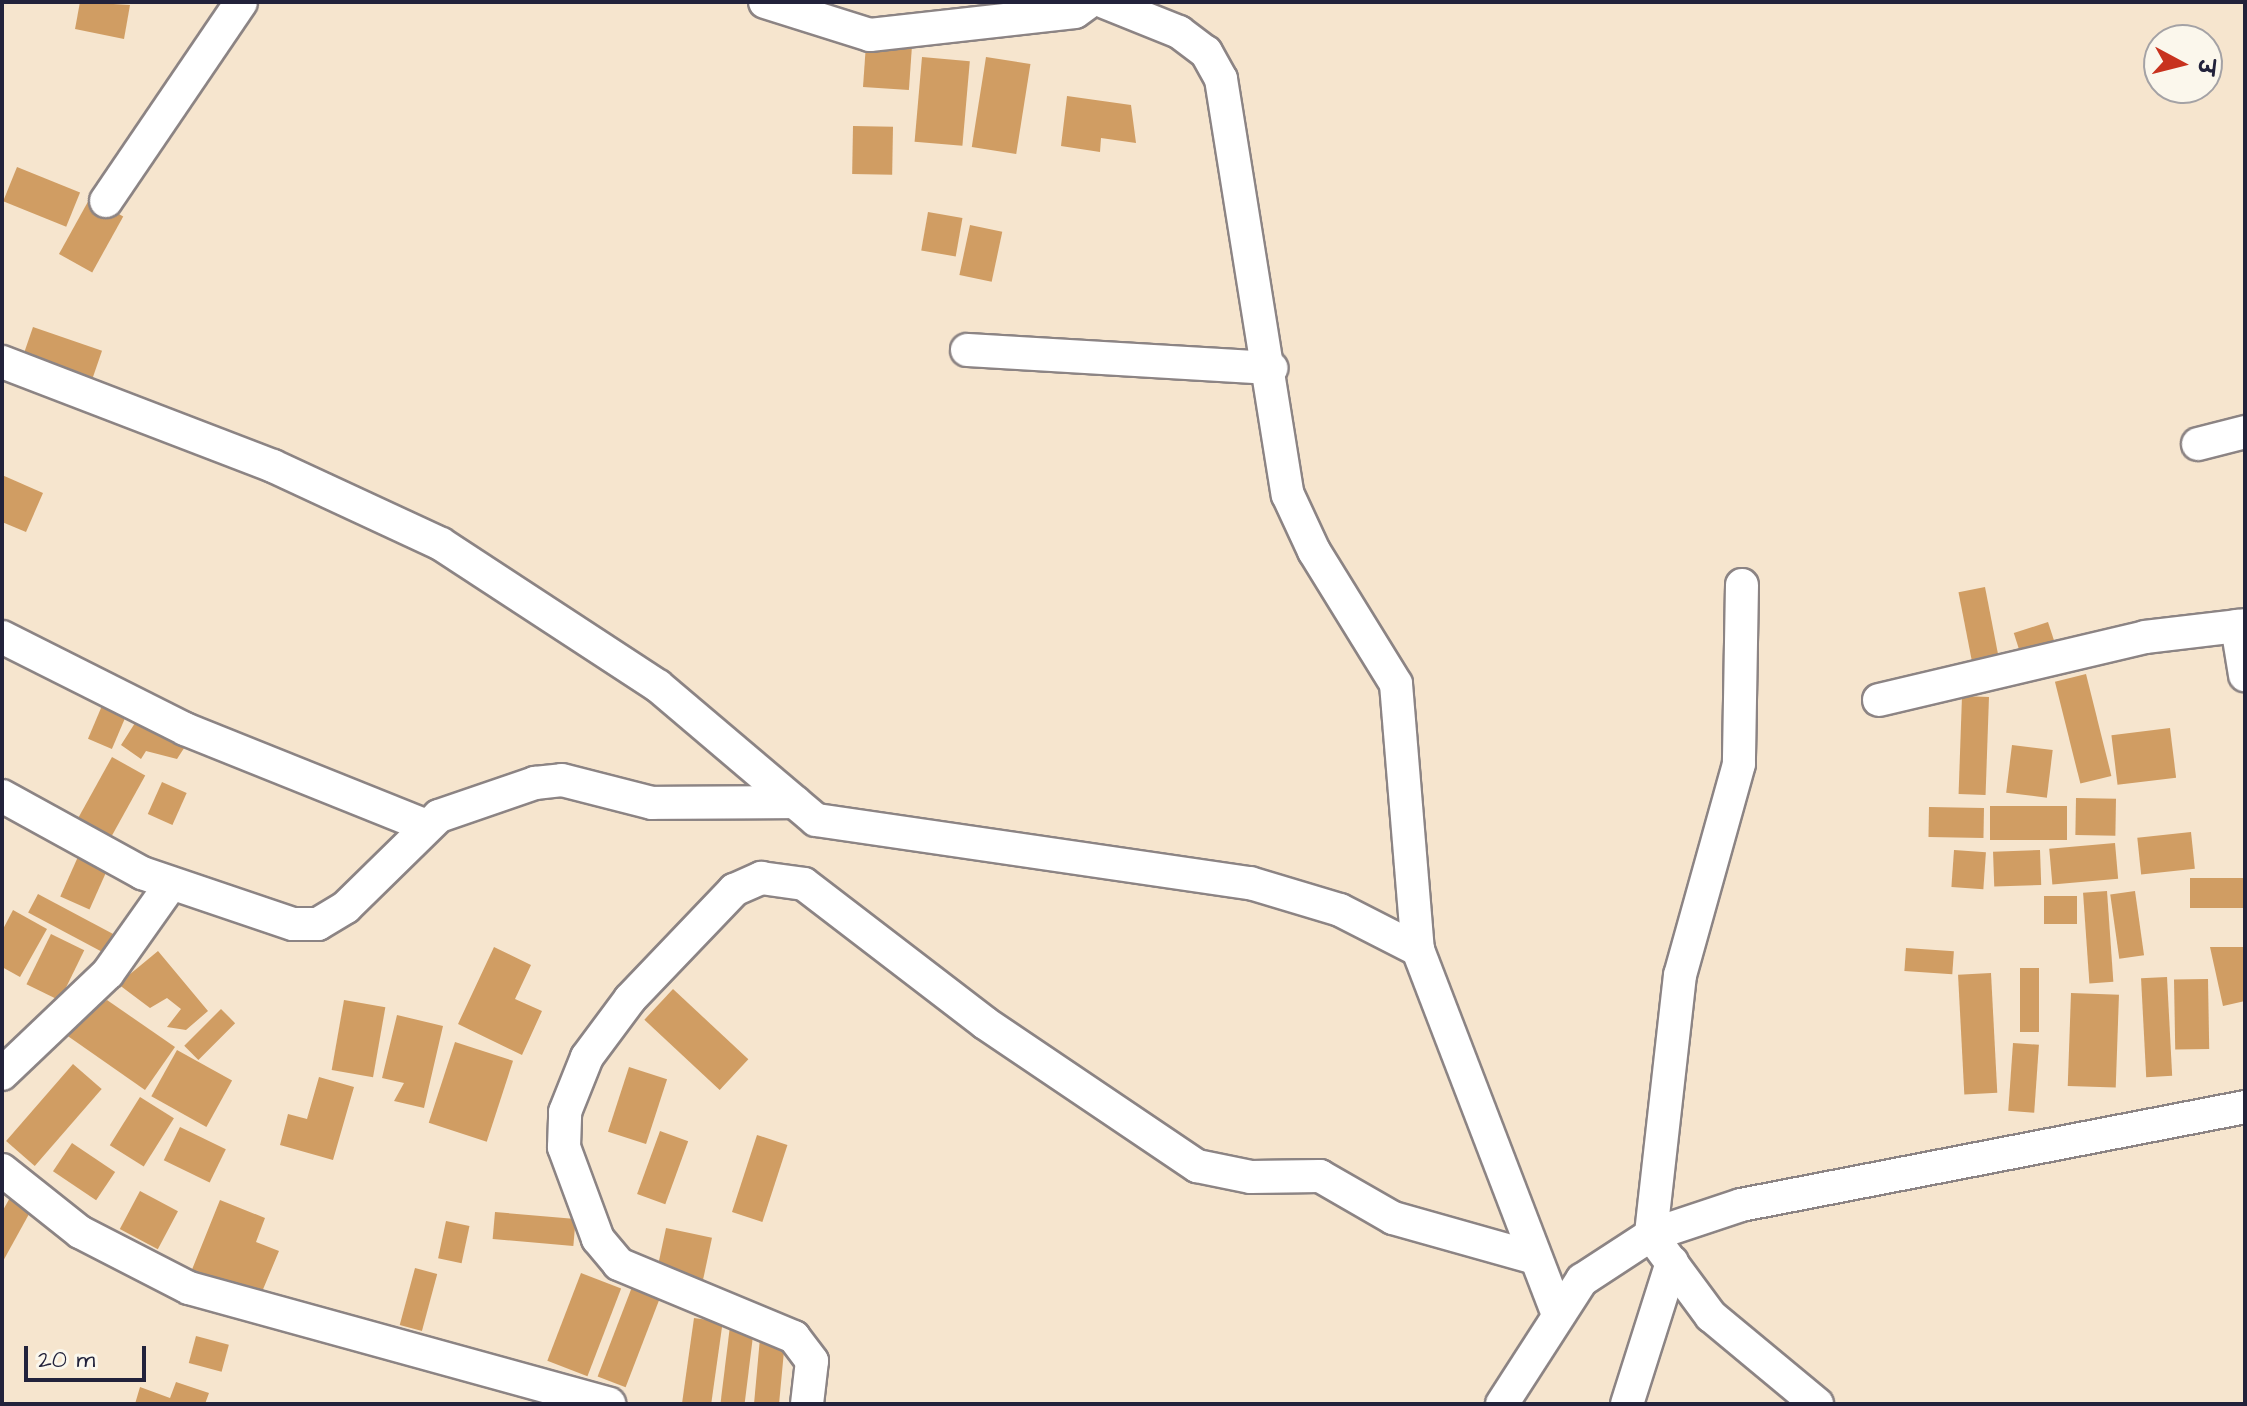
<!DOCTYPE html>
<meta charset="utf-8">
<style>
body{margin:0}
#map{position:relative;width:2247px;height:1406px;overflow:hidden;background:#f6e5ce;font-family:"Architects Daughter","Playpen Sans Deva",sans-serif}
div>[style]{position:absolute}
.building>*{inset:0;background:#d09d63;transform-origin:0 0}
.roads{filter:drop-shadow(2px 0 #8c8484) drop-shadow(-2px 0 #8c8484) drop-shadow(0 2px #8c8484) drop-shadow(0 -2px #8c8484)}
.minor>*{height:32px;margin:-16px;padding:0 16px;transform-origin:16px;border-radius:16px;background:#fff}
span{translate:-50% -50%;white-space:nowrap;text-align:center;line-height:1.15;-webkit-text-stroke:6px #fbf7ec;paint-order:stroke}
.frame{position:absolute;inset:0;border:4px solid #22223b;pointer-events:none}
.north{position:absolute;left:2143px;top:24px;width:80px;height:80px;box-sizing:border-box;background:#fbf7ec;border:2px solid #a4a2a5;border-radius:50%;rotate:97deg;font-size:22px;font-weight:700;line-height:32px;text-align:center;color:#22223b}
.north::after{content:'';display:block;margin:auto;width:28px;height:36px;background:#c8321e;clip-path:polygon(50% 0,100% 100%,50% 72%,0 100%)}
.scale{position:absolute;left:24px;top:1346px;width:122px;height:36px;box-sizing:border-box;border:4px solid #22223b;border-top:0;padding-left:10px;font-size:24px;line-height:28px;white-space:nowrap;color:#22223b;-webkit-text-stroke:6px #fbf7ec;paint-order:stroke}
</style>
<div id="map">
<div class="building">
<div style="clip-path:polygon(80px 2px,130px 5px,124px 39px,75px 29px)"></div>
<div style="left:866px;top:44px;width:46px;height:43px;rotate:4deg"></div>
<div style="left:922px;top:57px;width:48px;height:85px;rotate:5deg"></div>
<div style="left:986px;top:57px;width:45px;height:91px;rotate:9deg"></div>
<div style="clip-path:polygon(1067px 96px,1131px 105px,1136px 143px,1101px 138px,1100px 152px,1061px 146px)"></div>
<div style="left:853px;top:126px;width:40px;height:48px;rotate:1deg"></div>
<div style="left:17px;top:167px;width:68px;height:37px;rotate:22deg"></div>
<div style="left:90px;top:198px;width:38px;height:64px;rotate:29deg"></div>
<div style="left:928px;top:212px;width:35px;height:39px;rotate:10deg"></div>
<div style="left:970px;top:225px;width:33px;height:51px;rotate:12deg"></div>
<div style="left:33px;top:327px;width:73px;height:33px;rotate:19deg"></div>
<div style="clip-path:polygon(2px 475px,43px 493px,26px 532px,2px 522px)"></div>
<div style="left:1985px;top:587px;width:74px;height:27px;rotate:79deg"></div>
<div style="left:2048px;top:622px;width:29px;height:36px;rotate:72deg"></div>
<div style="left:2086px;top:674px;width:105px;height:32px;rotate:76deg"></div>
<div style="left:1962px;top:696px;width:27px;height:98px;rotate:2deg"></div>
<div style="left:104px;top:701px;width:26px;height:41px;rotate:23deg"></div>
<div style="clip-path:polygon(142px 712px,188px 742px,177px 759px,146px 751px,141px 759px,121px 745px)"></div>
<div style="left:2170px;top:728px;width:50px;height:59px;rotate:83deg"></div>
<div style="left:2012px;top:745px;width:41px;height:48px;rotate:7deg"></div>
<div style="left:112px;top:757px;width:38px;height:72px;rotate:29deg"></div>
<div style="left:162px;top:782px;width:27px;height:35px;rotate:24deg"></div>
<div style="left:2076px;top:798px;width:40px;height:37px;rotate:1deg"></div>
<div style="left:1990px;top:806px;width:77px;height:34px"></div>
<div style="left:1929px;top:807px;width:55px;height:30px;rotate:1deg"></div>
<div style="left:2191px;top:832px;width:37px;height:54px;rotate:84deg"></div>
<div style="left:2115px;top:843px;width:36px;height:66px;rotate:85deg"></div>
<div style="left:81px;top:850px;width:32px;height:51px;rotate:24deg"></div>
<div style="left:1954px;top:850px;width:32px;height:37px;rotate:4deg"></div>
<div style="left:2040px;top:850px;width:35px;height:47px;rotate:88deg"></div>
<div style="left:2245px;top:878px;width:30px;height:55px;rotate:90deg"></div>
<div style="left:2107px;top:891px;width:91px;height:24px;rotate:86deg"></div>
<div style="left:2135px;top:891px;width:65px;height:25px;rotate:82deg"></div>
<div style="left:38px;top:894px;width:100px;height:21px;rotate:28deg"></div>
<div style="left:2044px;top:896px;width:33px;height:28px"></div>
<div style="clip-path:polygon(13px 910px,47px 929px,20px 977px,2px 967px,2px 931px)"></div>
<div style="left:51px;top:934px;width:37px;height:56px;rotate:26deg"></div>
<div style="clip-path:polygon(494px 947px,531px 965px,515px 999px,542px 1011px,522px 1055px,458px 1024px)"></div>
<div style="clip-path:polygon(2210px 947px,2245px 947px,2245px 1001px,2223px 1006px)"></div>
<div style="left:1906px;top:948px;width:48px;height:23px;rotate:4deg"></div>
<div style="clip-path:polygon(158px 951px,208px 1011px,186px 1030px,167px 1027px,181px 1009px,167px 998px,150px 1008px,118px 984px)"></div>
<div style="left:2020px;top:968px;width:19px;height:64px"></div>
<div style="left:1991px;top:973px;width:120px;height:33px;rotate:87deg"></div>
<div style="left:2167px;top:977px;width:99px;height:26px;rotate:87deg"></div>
<div style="left:2208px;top:979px;width:70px;height:34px;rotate:89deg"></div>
<div style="left:673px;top:989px;width:103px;height:42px;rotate:43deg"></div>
<div style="left:2071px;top:993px;width:48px;height:93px;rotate:2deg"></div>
<div style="clip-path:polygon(107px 1000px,175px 1047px,145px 1090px,62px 1032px)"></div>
<div style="left:344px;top:1000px;width:42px;height:71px;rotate:10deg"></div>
<div style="left:221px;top:1009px;width:20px;height:52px;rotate:45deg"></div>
<div style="clip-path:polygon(397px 1015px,443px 1026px,424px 1108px,394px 1101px,404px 1083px,382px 1078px)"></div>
<div style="left:455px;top:1042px;width:61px;height:85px;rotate:18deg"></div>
<div style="left:2013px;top:1043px;width:26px;height:68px;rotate:4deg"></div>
<div style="left:177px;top:1050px;width:63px;height:53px;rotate:29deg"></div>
<div style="left:73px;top:1064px;width:38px;height:102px;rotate:41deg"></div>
<div style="left:629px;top:1067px;width:40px;height:68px;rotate:18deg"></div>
<div style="clip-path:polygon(319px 1077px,354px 1087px,333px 1160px,280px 1145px,288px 1114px,307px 1119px)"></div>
<div style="left:140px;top:1097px;width:40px;height:57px;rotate:32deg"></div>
<div style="left:180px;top:1127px;width:51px;height:37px;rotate:26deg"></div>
<div style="left:660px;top:1131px;width:30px;height:67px;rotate:20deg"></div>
<div style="left:757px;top:1135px;width:32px;height:81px;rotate:18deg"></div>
<div style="left:72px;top:1143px;width:52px;height:34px;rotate:34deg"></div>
<div style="left:140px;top:1191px;width:43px;height:43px;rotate:28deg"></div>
<div style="clip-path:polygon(12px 1194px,34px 1205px,2px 1263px,2px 1212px)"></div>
<div style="clip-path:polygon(220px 1200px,265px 1218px,256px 1242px,279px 1251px,259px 1299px,191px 1272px)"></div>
<div style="left:495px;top:1212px;width:81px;height:27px;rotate:5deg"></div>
<div style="left:446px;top:1221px;width:24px;height:38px;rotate:12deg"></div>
<div style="left:666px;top:1228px;width:47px;height:43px;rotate:12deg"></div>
<div style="left:415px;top:1268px;width:23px;height:59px;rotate:15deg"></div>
<div style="left:581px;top:1273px;width:43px;height:94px;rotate:21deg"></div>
<div style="left:632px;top:1287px;width:30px;height:96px;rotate:21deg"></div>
<div style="left:694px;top:1318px;width:29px;height:87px;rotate:8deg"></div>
<div style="left:730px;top:1326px;width:24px;height:79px;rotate:7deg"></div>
<div style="clip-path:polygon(761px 1327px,785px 1340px,779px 1404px,754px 1404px)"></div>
<div style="left:196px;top:1336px;width:34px;height:28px;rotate:15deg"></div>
<div style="clip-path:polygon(176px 1382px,209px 1393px,205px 1404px,135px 1404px,140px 1387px,170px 1398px)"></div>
</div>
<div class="roads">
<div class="minor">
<div style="left:765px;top:2px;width:110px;rotate:17.4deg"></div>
<div style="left:870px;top:35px;width:206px;rotate:-6.4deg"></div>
<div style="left:1075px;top:12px;width:17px;rotate:-36deg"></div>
<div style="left:1104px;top:2px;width:81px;rotate:21.8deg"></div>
<div style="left:1179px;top:32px;width:34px;rotate:37deg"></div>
<div style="left:1206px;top:52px;width:31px;rotate:61deg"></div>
<div style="left:1221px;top:79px;width:421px;rotate:80.9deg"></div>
<div style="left:1288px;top:495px;width:62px;rotate:65.1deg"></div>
<div style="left:1314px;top:551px;width:156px;rotate:58.3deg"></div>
<div style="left:1396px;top:684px;width:267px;rotate:85.3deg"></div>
<div style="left:1418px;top:950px;width:389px;rotate:69deg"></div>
<div style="left:106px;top:201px;width:240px;rotate:-55.8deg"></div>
<div style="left:967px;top:350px;width:305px;rotate:3.4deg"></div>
<div style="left:2px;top:362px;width:290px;rotate:21deg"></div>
<div style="left:273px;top:466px;width:185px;rotate:24.9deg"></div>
<div style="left:441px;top:544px;width:259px;rotate:33.2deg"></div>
<div style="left:658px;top:686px;width:207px;rotate:40.3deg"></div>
<div style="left:816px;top:820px;width:439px;rotate:8.3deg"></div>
<div style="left:1250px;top:883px;width:94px;rotate:16.7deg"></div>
<div style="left:1340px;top:910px;width:88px;rotate:27.1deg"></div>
<div style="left:2198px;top:444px;width:49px;rotate:-14.3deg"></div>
<div style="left:1742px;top:585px;width:179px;rotate:91deg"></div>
<div style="left:1739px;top:764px;width:219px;rotate:105.6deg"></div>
<div style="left:1680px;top:975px;width:262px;rotate:96.4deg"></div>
<div style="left:1651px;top:1235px;width:101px;rotate:53.5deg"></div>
<div style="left:1711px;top:1316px;width:138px;rotate:39.7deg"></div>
<div style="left:2237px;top:626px;width:50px;rotate:80.7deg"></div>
<div style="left:2px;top:637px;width:205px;rotate:26.7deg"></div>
<div style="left:185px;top:729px;width:260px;rotate:21.9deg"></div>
<div style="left:1879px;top:700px;width:273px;rotate:-13.3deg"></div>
<div style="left:2145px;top:637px;width:101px;rotate:-6.8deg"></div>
<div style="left:2px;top:796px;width:160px;rotate:28.8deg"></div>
<div style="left:142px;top:873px;width:159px;rotate:18.7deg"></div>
<div style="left:293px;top:924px;width:25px"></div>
<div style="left:318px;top:924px;width:33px;rotate:-31deg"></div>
<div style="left:346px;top:907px;width:130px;rotate:-44.4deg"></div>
<div style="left:439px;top:816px;width:102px;rotate:-19deg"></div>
<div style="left:535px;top:783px;width:27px;rotate:-6deg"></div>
<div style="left:562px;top:780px;width:93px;rotate:14.3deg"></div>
<div style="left:652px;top:803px;width:143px;rotate:-0.4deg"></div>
<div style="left:2px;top:1074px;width:146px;rotate:-43.6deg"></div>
<div style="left:108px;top:973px;width:109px;rotate:-54.7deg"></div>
<div style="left:2px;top:1170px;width:100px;rotate:38.5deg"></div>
<div style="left:80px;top:1232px;width:123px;rotate:27.2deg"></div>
<div style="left:189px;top:1288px;width:436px;rotate:15.4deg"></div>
<div style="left:807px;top:1404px;width:43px;rotate:-83.4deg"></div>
<div style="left:812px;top:1361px;width:30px;rotate:-127deg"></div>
<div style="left:794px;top:1337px;width:190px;rotate:-157.4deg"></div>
<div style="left:619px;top:1264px;width:33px;rotate:-130deg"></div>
<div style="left:598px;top:1239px;width:98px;rotate:-110.3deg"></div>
<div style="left:564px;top:1147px;width:35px;rotate:-88deg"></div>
<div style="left:565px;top:1112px;width:59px;rotate:-68.2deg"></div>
<div style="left:587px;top:1057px;width:72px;rotate:-53.4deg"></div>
<div style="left:630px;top:999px;width:151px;rotate:-46.3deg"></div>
<div style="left:734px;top:890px;width:30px;rotate:-24deg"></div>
<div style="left:761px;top:878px;width:43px;rotate:7.9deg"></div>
<div style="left:804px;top:884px;width:228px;rotate:37.5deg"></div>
<div style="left:985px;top:1023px;width:256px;rotate:34deg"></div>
<div style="left:1197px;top:1166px;width:55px;rotate:11.5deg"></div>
<div style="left:1251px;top:1177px;width:69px;rotate:-0.8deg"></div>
<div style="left:1320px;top:1176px;width:84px;rotate:29.9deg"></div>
<div style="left:1393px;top:1218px;width:148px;rotate:15.7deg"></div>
<div style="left:1502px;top:1404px;width:148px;rotate:-57.2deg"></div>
<div style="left:1582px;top:1280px;width:82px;rotate:-33.1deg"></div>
<div style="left:1651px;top:1235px;width:95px;rotate:-18.4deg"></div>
<div style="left:1741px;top:1205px;width:513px;rotate:-11deg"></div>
<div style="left:1627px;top:1404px;width:149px;rotate:-72.4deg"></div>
</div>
</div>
<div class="frame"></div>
<div class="north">उ</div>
<div class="scale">20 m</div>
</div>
